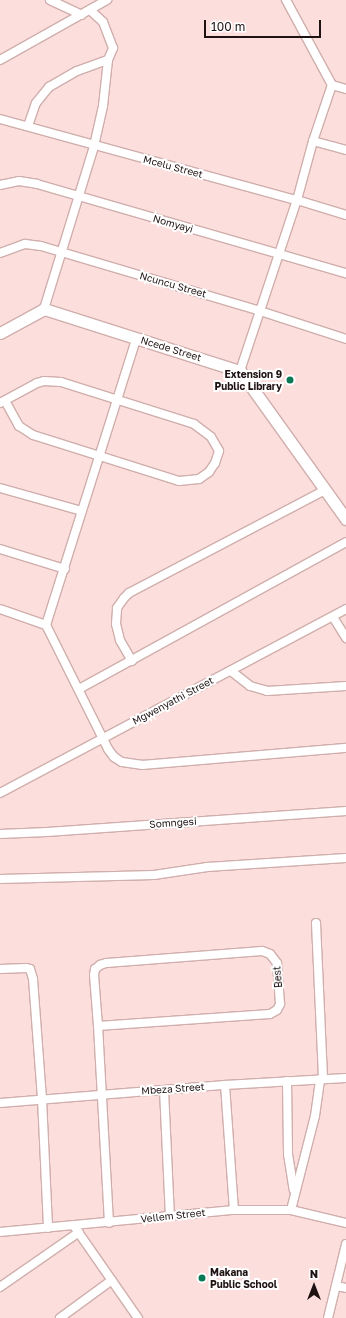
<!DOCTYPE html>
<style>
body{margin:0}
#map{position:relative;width:346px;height:1318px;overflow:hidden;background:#fcdfdd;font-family:"Golos Text",sans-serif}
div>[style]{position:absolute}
.roads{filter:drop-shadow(1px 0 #d0aeac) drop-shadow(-1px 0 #d0aeac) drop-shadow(0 1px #d0aeac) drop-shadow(0 -1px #d0aeac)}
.street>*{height:8px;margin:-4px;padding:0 4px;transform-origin:4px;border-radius:4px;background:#fff}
.secondary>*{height:11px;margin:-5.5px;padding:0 5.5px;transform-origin:5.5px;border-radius:5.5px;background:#fff}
.dots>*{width:11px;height:11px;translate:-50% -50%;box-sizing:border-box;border:2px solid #fff;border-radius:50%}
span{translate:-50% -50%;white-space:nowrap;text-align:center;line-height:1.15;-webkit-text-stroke:4px #fff;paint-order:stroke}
.street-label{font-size:10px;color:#1e1212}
.poi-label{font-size:10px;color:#1e1212;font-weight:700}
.right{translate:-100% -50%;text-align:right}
.left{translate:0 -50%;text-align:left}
.north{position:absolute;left:294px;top:1266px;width:40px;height:40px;-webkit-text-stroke:3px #fff;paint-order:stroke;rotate:0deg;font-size:11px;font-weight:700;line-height:16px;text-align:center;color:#1e1212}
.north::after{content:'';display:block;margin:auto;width:14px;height:18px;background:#1e1212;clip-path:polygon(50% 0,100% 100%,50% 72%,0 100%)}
.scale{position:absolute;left:204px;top:20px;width:117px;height:18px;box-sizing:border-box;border:2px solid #1e1212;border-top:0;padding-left:5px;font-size:12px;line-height:14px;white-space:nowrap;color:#1e1212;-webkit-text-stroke:3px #fff;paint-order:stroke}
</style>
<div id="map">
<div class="roads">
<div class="street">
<div style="left:50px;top:0;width:35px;rotate:25deg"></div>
<div style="left:0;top:60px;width:123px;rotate:-29.3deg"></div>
<div style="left:332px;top:85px;width:15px;rotate:16deg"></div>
<div style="left:0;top:119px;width:308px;rotate:15.3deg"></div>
<div style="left:297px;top:200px;width:51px;rotate:17deg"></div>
<div style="left:28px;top:126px;width:24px;rotate:-71deg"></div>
<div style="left:36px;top:103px;width:21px;rotate:-51deg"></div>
<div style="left:49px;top:87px;width:32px;rotate:-30deg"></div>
<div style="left:77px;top:71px;width:33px;rotate:-20deg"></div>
<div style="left:313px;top:141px;width:34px;rotate:15deg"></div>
<div style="left:0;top:185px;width:19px;rotate:-12deg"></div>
<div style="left:19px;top:181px;width:18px;rotate:9deg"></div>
<div style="left:37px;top:184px;width:322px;rotate:16.1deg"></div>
<div style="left:0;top:253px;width:27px;rotate:-20deg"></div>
<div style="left:25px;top:244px;width:16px;rotate:7deg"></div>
<div style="left:41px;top:246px;width:228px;rotate:16.5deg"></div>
<div style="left:260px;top:311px;width:90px;rotate:18deg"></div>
<div style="left:44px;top:309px;width:170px;rotate:-72.9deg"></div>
<div style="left:94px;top:146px;width:41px;rotate:-77.3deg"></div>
<div style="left:103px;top:106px;width:46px;rotate:-83.8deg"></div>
<div style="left:108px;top:60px;width:13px;rotate:-67deg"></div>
<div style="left:113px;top:48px;width:28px;rotate:-111deg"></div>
<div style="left:103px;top:22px;width:18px;rotate:-137deg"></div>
<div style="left:240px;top:371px;width:180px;rotate:-71.6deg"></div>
<div style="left:297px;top:200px;width:61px;rotate:-74.8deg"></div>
<div style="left:313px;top:141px;width:59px;rotate:-71.3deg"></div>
<div style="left:332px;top:85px;width:97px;rotate:-118.4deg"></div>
<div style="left:0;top:403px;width:42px;rotate:-28.4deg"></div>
<div style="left:37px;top:383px;width:7px;rotate:-16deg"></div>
<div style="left:44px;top:381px;width:17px;rotate:3deg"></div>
<div style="left:61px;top:382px;width:139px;rotate:17.5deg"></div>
<div style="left:194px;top:424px;width:21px;rotate:37deg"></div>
<div style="left:211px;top:437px;width:16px;rotate:60deg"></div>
<div style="left:219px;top:451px;width:13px;rotate:108deg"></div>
<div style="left:215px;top:463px;width:11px;rotate:124deg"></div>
<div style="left:209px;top:472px;width:12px;rotate:145deg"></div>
<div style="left:199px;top:479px;width:20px;rotate:174deg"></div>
<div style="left:179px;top:481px;width:153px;rotate:-162.5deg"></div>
<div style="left:33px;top:435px;width:17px;rotate:-147deg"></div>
<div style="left:19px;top:426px;width:29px;rotate:-119deg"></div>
<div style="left:0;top:488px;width:85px;rotate:15.7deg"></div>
<div style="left:0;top:549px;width:68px;rotate:17.1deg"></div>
<div style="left:0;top:609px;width:49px;rotate:19.2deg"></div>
<div style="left:46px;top:625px;width:139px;rotate:63.4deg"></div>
<div style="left:108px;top:749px;width:10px;rotate:53deg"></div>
<div style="left:114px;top:757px;width:9px;rotate:32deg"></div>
<div style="left:122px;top:762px;width:21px;rotate:8deg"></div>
<div style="left:143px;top:765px;width:204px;rotate:-4.8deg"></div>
<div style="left:333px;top:617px;width:25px;rotate:58deg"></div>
<div style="left:46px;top:625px;width:300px;rotate:-72.5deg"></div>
<div style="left:132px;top:661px;width:24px;rotate:-120deg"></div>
<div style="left:120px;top:640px;width:16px;rotate:-104deg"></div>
<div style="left:116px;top:624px;width:16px;rotate:-86deg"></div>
<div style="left:117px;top:608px;width:12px;rotate:-55deg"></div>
<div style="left:124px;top:598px;width:7px;rotate:-45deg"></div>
<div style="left:129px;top:593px;width:221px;rotate:-27.7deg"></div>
<div style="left:231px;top:671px;width:24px;rotate:38deg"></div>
<div style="left:250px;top:686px;width:18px;rotate:16deg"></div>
<div style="left:267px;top:691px;width:79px;rotate:-3.6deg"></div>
<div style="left:79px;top:689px;width:305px;rotate:-28.8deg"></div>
<div style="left:0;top:793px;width:392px;rotate:-28deg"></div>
<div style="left:0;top:834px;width:47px;rotate:-2.4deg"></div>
<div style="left:47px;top:832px;width:300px;rotate:-4deg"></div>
<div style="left:0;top:879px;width:154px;rotate:-1.5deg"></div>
<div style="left:154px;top:875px;width:54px;rotate:-8.6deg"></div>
<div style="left:207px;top:867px;width:139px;rotate:-3.7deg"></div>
<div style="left:316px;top:923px;width:156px;rotate:87.4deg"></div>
<div style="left:0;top:969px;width:26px;rotate:-2deg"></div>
<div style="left:26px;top:968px;width:4px;rotate:14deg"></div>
<div style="left:30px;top:969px;width:10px;rotate:73deg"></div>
<div style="left:33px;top:979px;width:120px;rotate:85.7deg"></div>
<div style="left:42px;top:1099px;width:129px;rotate:87.3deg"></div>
<div style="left:98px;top:1026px;width:172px;rotate:-4deg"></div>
<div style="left:270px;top:1014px;width:8px;rotate:-30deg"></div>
<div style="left:277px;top:1010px;width:7px;rotate:-63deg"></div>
<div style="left:280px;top:1004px;width:41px;rotate:-94.2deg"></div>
<div style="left:277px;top:963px;width:11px;rotate:-128deg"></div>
<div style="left:270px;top:954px;width:9px;rotate:-159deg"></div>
<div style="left:262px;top:951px;width:156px;rotate:175.6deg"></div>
<div style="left:106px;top:963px;width:6px;rotate:162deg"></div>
<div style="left:100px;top:965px;width:6px;rotate:141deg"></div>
<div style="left:95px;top:969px;width:6px;rotate:99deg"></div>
<div style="left:94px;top:975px;width:51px;rotate:85.5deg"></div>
<div style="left:98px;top:1026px;width:197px;rotate:86.8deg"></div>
<div style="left:287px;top:1081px;width:73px;rotate:89.2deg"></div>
<div style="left:288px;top:1154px;width:36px;rotate:81deg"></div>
<div style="left:225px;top:1085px;width:125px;rotate:85.9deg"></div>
<div style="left:164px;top:1090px;width:126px;rotate:87.3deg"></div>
<div style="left:0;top:1103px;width:226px;rotate:-4.6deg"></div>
<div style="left:225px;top:1085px;width:121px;rotate:-3.3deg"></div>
<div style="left:291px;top:1210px;width:97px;rotate:-75.7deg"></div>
<div style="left:315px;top:1116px;width:37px;rotate:-82deg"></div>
<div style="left:74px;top:1226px;width:112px;rotate:55.2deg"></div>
<div style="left:0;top:1232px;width:235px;rotate:-5.4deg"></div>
<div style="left:234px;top:1210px;width:57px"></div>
<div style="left:291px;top:1210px;width:57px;rotate:13.3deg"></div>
<div style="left:336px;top:1286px;width:10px;rotate:11deg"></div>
<div style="left:0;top:1287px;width:96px;rotate:-34.8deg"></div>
<div style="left:60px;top:1318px;width:64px;rotate:-36.2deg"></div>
<div style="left:328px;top:1318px;width:76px;rotate:-76.3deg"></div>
</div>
<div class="secondary">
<div style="left:0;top:333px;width:50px;rotate:-28.6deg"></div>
<div style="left:44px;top:309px;width:206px;rotate:17.6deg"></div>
<div style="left:240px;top:371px;width:182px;rotate:54.4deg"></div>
</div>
</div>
<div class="dots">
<div style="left:290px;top:380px;background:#097955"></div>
<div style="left:202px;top:1278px;background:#097955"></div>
</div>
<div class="street-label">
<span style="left:173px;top:167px;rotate:15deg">Mcelu Street</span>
<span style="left:173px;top:224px;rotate:16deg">Nomyayi</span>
<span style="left:173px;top:285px;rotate:16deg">Ncuncu Street</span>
<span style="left:171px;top:349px;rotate:17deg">Ncede Street</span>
<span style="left:173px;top:701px;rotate:-28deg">Mgwenyathi Street</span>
<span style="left:173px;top:823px;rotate:-4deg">Somngesi</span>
<span style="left:278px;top:977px;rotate:-95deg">Best</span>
<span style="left:173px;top:1089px;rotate:-4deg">Mbeza Street</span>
<span style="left:173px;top:1216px;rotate:-6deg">Vellem Street</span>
</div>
<div class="poi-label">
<span class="right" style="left:282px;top:380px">Extension 9<br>Public Library</span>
<span class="left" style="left:210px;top:1278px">Makana<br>Public School</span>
</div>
<div class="north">N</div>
<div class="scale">100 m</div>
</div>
